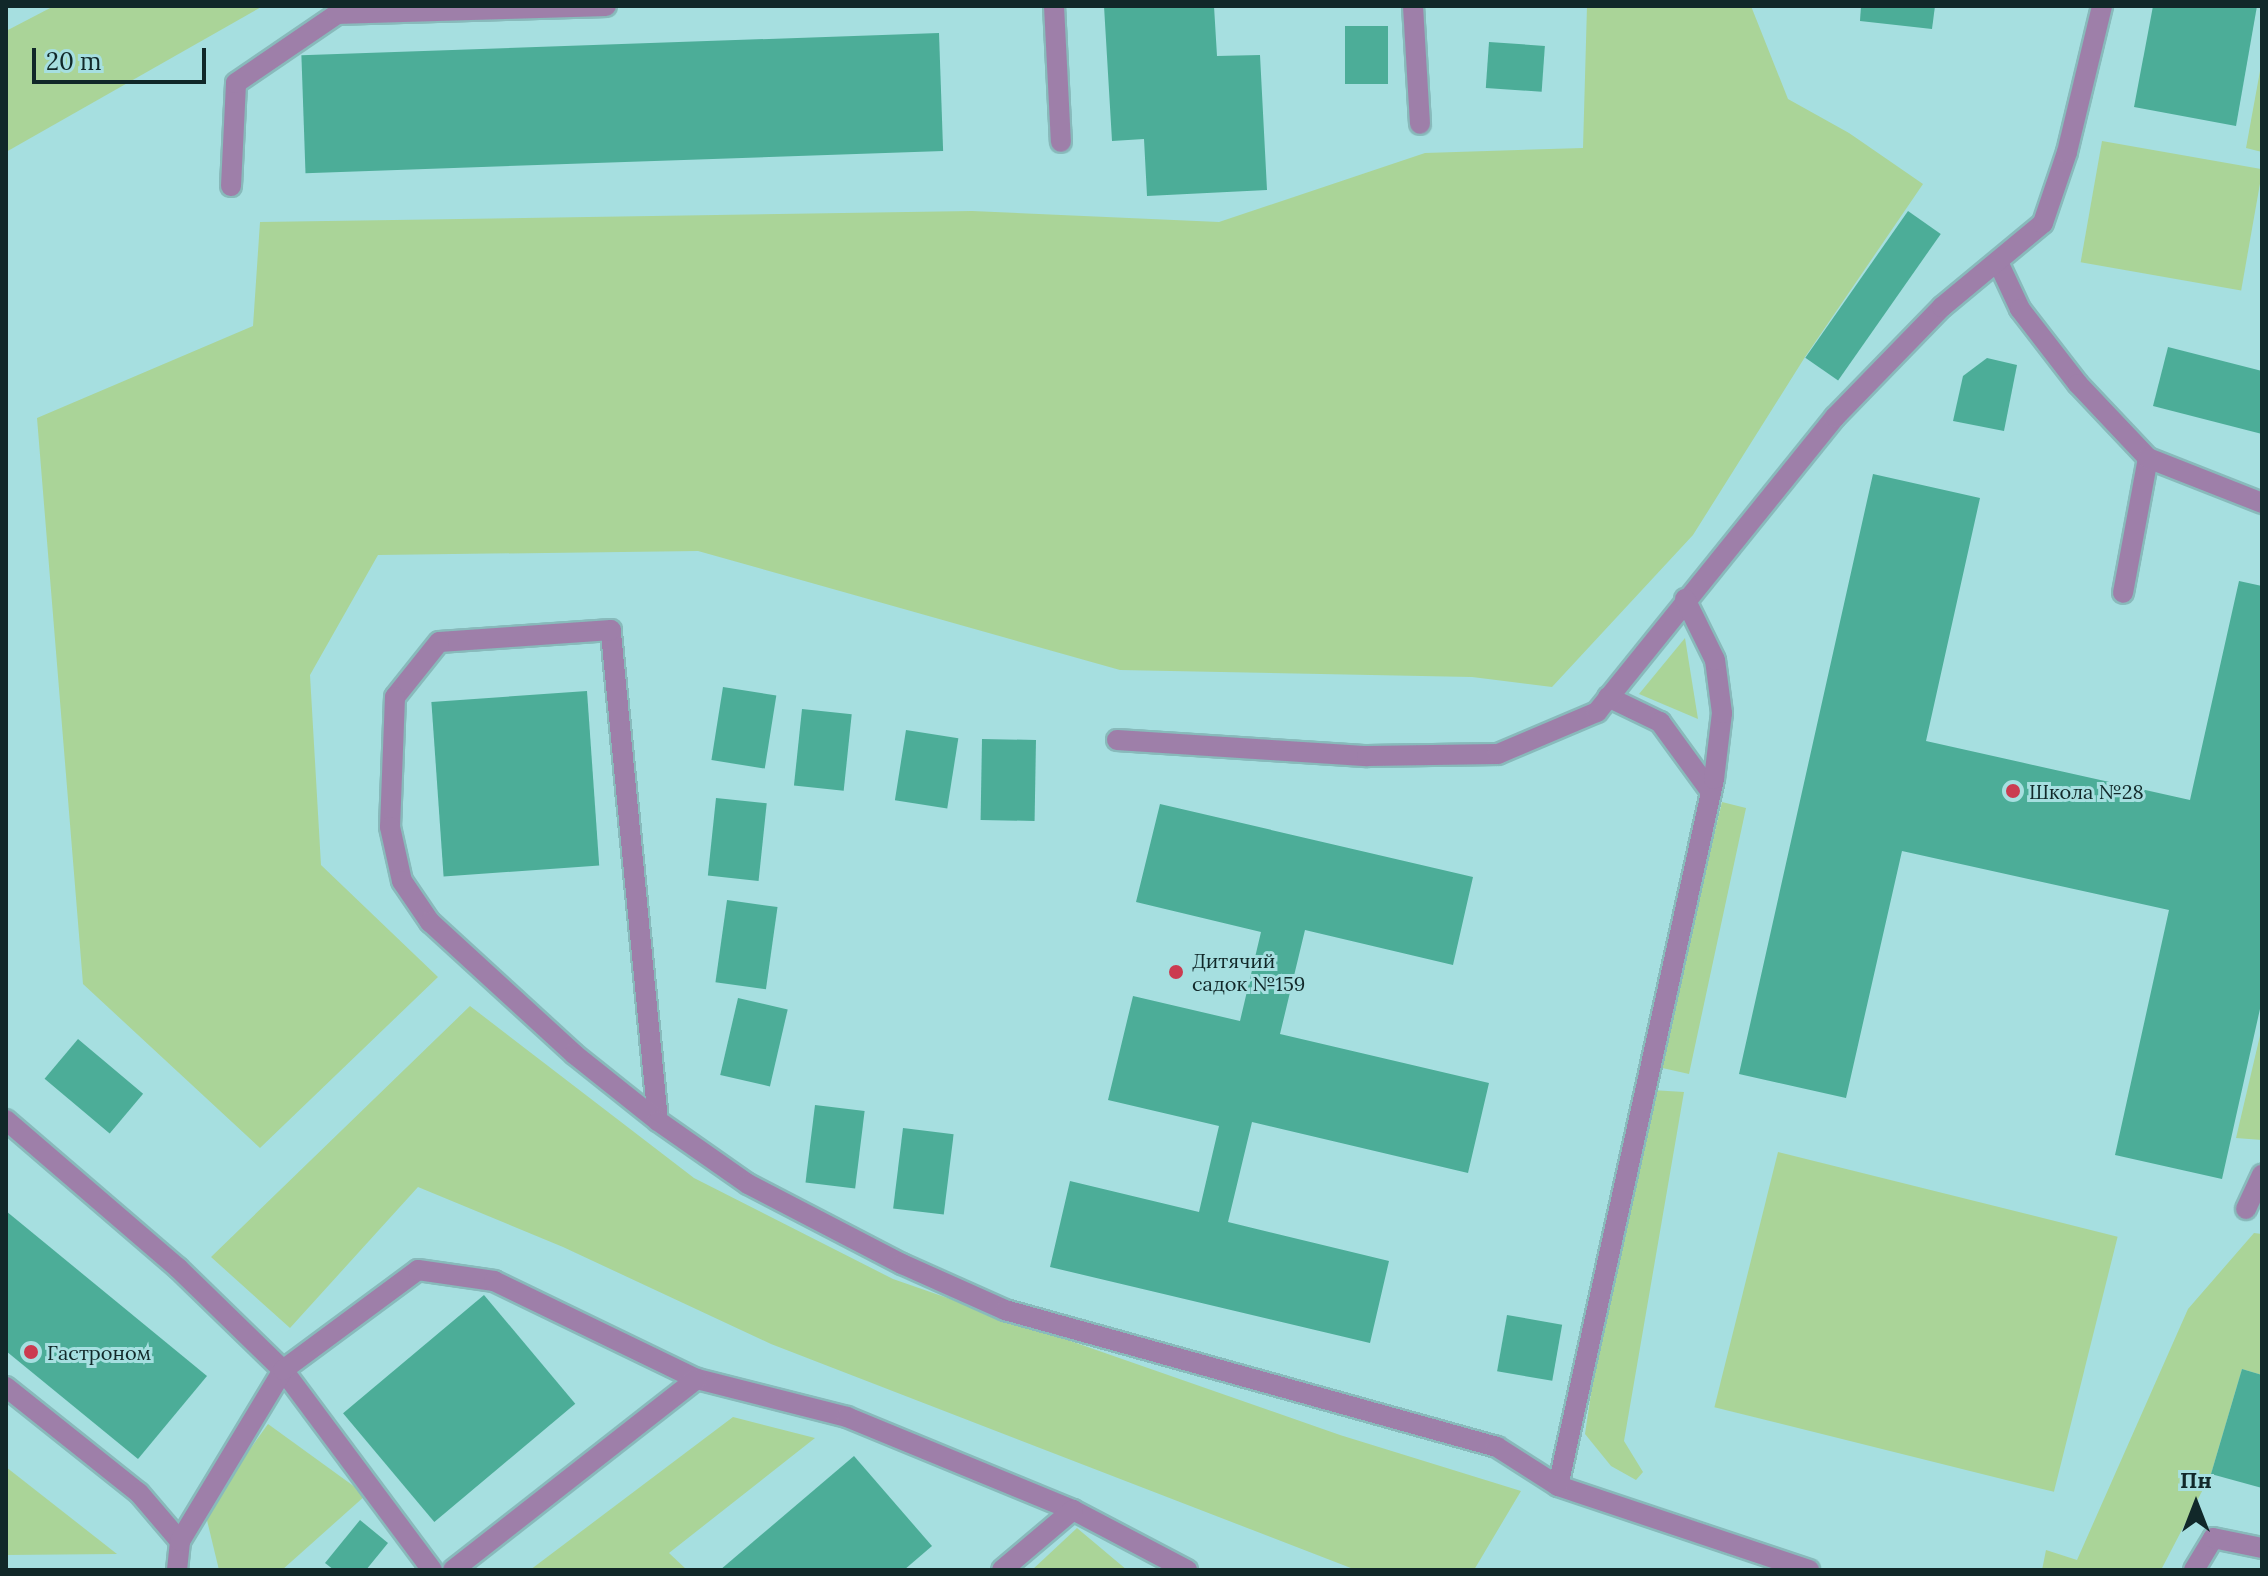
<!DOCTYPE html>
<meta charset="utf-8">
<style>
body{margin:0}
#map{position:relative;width:2268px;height:1576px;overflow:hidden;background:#a6dfe0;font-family:Lora,serif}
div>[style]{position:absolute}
.green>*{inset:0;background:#aad498;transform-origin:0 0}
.building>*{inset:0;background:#4cad98;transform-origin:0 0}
.roads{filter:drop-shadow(2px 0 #88babb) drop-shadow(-2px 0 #88babb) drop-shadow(0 2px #88babb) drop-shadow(0 -2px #88babb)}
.minor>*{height:20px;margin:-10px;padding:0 10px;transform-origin:10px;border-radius:10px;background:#9e7fa9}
.dots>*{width:22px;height:22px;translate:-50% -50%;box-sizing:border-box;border:4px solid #a6dfe0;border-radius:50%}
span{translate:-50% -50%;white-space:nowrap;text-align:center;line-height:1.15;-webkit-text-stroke:6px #a6dfe0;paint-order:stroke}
.poi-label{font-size:20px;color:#112829}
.left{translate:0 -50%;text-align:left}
.frame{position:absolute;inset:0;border:8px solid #112829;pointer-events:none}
.north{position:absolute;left:2156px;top:1464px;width:80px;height:80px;-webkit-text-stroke:6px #a6dfe0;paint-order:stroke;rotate:0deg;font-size:22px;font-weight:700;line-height:32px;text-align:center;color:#112829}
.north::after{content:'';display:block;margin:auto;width:28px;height:36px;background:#112829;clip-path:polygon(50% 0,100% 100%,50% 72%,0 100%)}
.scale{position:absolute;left:32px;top:48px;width:174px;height:36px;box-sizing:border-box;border:4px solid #112829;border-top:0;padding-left:10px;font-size:24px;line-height:28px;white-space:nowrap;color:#112829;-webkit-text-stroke:6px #a6dfe0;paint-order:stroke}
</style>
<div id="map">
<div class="green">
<div style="clip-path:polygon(54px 6px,263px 6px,6px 152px,6px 31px)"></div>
<div style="clip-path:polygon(1587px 6px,1751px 6px,1788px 99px,1849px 133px,1923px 184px,1805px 357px,1693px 535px,1552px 687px,1472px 677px,1120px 670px,698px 551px,378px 555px,310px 675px,321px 865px,438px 977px,260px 1148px,83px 984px,37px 418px,253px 326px,260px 222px,972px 211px,1219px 222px,1425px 153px,1583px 148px)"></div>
<div style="clip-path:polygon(2262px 60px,2262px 152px,2246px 148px)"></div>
<div style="left:2102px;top:141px;width:163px;height:123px;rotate:10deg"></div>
<div style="clip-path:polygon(1685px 638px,1698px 719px,1639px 694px)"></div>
<div style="clip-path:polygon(1722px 802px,1746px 808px,1689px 1074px,1658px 1067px)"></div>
<div style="clip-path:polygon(470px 1006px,694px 1178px,893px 1279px,1340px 1435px,1521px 1491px,1474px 1570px,1356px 1570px,771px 1344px,563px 1247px,418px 1187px,290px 1328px,211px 1257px)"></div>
<div style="clip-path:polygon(2262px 1027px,2262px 1140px,2236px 1138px)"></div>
<div style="clip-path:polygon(1651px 1090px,1684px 1092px,1624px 1441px,1643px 1472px,1636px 1480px,1611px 1466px,1585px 1434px,1602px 1319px)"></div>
<div style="left:1778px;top:1152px;width:350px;height:263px;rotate:14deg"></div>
<div style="clip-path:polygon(2254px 1233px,2262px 1234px,2262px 1375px,2242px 1369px,2211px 1474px,2161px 1570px,2042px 1570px,2046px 1550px,2077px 1560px,2188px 1309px)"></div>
<div style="clip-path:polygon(733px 1417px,815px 1438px,669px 1553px,687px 1570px,530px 1570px)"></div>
<div style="clip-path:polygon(268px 1424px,366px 1495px,282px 1570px,219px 1570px,205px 1512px)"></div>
<div style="clip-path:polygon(6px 1467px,117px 1554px,6px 1555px)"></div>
<div style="clip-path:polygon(1077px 1528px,1127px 1570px,1032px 1570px)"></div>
</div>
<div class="building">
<div style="clip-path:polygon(1104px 6px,1214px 6px,1217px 56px,1260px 55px,1267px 190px,1147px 196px,1144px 139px,1112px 141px)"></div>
<div style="clip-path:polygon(1861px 6px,1935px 6px,1932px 29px,1860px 21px)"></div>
<div style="clip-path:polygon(2153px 6px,2257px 6px,2236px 126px,2134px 107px)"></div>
<div style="left:1388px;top:26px;width:58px;height:43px;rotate:90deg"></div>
<div style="left:939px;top:33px;width:118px;height:638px;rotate:88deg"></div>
<div style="left:1489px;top:42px;width:56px;height:46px;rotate:4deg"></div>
<div style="left:1908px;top:211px;width:40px;height:179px;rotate:35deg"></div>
<div style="clip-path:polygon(2168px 347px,2262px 371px,2262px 434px,2153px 406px)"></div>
<div style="clip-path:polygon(1987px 358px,2017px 365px,2004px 431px,1953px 421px,1963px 376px)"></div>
<div style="clip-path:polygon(1873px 474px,1980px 498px,1926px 741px,2190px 800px,2239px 581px,2262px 586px,2262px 1000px,2222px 1179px,2115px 1155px,2169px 910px,1902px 851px,1846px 1098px,1739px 1074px)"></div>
<div style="left:723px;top:687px;width:54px;height:74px;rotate:9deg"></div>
<div style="left:587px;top:691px;width:175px;height:156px;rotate:86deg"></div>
<div style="left:802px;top:709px;width:50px;height:77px;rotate:6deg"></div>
<div style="left:906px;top:730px;width:53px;height:71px;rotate:9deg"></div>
<div style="left:982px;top:739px;width:54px;height:81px;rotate:1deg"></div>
<div style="left:716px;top:798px;width:51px;height:78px;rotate:6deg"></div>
<div style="clip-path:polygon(1160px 804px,1473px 877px,1453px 965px,1305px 930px,1280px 1034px,1489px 1083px,1468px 1173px,1252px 1122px,1228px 1222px,1389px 1261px,1370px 1343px,1050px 1267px,1070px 1181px,1199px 1212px,1219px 1126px,1108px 1100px,1133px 996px,1240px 1021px,1261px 932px,1136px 902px)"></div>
<div style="left:727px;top:900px;width:51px;height:83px;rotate:8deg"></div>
<div style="left:738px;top:998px;width:51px;height:79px;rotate:13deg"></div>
<div style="left:78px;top:1039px;width:85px;height:52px;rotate:40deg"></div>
<div style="left:815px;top:1105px;width:50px;height:78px;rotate:7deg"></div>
<div style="left:903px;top:1128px;width:51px;height:81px;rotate:7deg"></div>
<div style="clip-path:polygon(6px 1211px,207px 1376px,138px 1459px,6px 1351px)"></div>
<div style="left:484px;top:1295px;width:142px;height:184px;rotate:50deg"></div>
<div style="left:1507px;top:1315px;width:56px;height:57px;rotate:10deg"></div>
<div style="clip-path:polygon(2242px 1369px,2262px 1375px,2262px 1488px,2211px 1474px)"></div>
<div style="clip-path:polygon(854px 1456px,932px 1546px,904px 1570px,720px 1570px)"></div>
<div style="clip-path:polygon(360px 1520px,388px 1543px,366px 1570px,334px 1570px,325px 1563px)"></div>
</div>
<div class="roads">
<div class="minor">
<div style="left:1054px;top:6px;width:136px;rotate:87.1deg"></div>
<div style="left:1413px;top:6px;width:118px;rotate:86.6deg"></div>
<div style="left:231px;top:186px;width:103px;rotate:-87.2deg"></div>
<div style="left:236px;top:83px;width:122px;rotate:-34.3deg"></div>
<div style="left:337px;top:14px;width:269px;rotate:-1.7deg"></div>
<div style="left:1998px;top:262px;width:52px;rotate:64.9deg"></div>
<div style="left:2020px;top:309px;width:95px;rotate:52.3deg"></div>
<div style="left:2078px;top:384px;width:102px;rotate:46.6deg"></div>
<div style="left:2148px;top:458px;width:137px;rotate:100.5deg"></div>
<div style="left:2148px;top:458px;width:123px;rotate:21.5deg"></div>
<div style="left:1608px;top:697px;width:58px;rotate:25.7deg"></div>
<div style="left:1660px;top:722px;width:87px;rotate:53.9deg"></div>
<div style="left:1117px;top:740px;width:251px;rotate:3.7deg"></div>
<div style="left:1367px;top:756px;width:131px;rotate:-0.9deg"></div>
<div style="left:1498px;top:754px;width:108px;rotate:-23deg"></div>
<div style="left:1597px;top:712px;width:379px;rotate:-51.1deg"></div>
<div style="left:1835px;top:417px;width:153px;rotate:-45.8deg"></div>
<div style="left:1942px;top:307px;width:131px;rotate:-39.7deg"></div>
<div style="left:2043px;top:223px;width:75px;rotate:-71.3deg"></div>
<div style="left:2067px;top:152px;width:150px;rotate:-76.5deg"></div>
<div style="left:6px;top:1120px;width:227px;rotate:40.7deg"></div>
<div style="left:178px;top:1268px;width:146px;rotate:44.2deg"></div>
<div style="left:283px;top:1370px;width:249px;rotate:53.3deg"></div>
<div style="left:658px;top:1121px;width:493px;rotate:-95.5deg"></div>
<div style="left:611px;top:630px;width:172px;rotate:176deg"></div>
<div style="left:439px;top:642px;width:70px;rotate:128.7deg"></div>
<div style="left:395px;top:697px;width:130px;rotate:92.2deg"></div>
<div style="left:390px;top:827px;width:55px;rotate:77.5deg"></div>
<div style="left:402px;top:881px;width:50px;rotate:55.7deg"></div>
<div style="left:430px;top:922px;width:195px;rotate:42.5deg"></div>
<div style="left:574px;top:1054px;width:107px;rotate:38.6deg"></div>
<div style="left:658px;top:1121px;width:110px;rotate:35deg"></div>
<div style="left:748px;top:1184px;width:174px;rotate:27.5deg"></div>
<div style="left:902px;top:1264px;width:113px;rotate:24.1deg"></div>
<div style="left:1005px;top:1310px;width:511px;rotate:15.56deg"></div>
<div style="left:1497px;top:1447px;width:72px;rotate:32.6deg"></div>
<div style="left:1558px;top:1486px;width:265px;rotate:18.5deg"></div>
<div style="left:2246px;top:1209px;width:38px;rotate:-65deg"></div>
<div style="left:6px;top:1387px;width:170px;rotate:38.6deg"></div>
<div style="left:139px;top:1493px;width:63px;rotate:49.5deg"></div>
<div style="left:1558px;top:1486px;width:724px;rotate:-77.56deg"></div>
<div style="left:1714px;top:779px;width:66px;rotate:-83.1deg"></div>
<div style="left:1722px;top:713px;width:53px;rotate:-97.5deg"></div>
<div style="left:1715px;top:660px;width:68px;rotate:-116.2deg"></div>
<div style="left:177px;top:1570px;width:29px;rotate:-84deg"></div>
<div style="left:180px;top:1541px;width:200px;rotate:-58.9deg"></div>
<div style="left:283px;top:1370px;width:168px;rotate:-36.5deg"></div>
<div style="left:418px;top:1270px;width:77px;rotate:8.2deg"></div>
<div style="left:494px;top:1281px;width:225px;rotate:25.8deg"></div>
<div style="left:697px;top:1379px;width:155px;rotate:14.2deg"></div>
<div style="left:847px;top:1417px;width:244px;rotate:22.4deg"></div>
<div style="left:1073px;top:1510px;width:129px;rotate:27.8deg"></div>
<div style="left:453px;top:1570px;width:310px;rotate:-38.1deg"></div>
<div style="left:1002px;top:1570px;width:93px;rotate:-40.2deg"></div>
<div style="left:2194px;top:1570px;width:37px;rotate:-59deg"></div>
<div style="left:2213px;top:1538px;width:50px;rotate:11.5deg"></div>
</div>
</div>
<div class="dots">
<div style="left:2013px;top:791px;background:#cb3b50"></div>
<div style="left:1176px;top:972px;background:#cb3b50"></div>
<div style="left:31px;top:1352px;background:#cb3b50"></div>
</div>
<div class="poi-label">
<span class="left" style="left:2029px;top:791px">Школа №28</span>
<span class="left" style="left:1192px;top:972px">Дитячий<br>садок №159</span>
<span class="left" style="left:47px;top:1352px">Гастроном</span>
</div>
<div class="frame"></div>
<div class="north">Пн</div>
<div class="scale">20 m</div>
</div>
